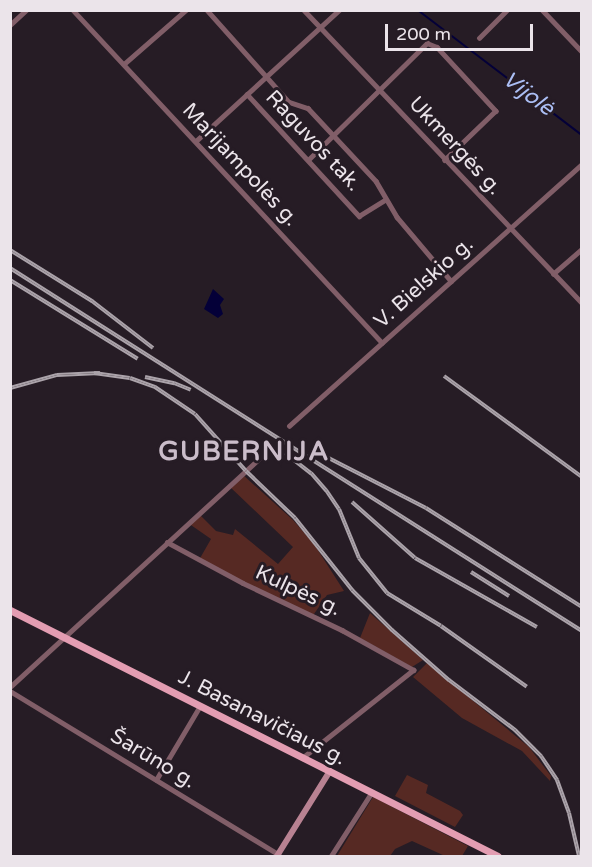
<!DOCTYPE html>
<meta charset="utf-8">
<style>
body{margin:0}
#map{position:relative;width:592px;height:867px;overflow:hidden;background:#261c25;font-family:"Varela Round",sans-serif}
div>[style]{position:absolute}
.green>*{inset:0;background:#562923}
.water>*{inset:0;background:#040038}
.stream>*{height:1.5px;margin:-0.75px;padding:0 0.75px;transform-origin:0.75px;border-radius:0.75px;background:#040038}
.minor>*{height:4.5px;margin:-2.25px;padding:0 2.25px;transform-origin:2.25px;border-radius:2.25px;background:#815e68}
.tertiary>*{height:5px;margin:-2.5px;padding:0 2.5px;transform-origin:2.5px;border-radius:2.5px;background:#815e68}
.secondary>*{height:6px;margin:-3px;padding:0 3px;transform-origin:3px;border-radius:3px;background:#b88292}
.primary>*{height:7px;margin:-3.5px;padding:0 3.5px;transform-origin:3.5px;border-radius:3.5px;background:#e39db2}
.rail>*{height:4px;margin-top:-2px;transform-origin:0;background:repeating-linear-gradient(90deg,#261c25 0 4.5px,#aba3aa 0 9px);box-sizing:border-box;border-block:2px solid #aba3aa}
span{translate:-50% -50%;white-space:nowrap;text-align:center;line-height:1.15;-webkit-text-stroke:6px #261c25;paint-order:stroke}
.street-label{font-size:21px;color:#ebe4ea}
.water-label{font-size:22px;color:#abbef4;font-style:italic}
.district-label{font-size:27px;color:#cbbdca;font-weight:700;letter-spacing:1.5px}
.frame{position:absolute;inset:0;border:12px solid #ebe4ea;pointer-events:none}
.scale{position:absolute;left:385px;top:24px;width:148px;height:27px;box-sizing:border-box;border:3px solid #ebe4ea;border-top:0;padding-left:8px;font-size:18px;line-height:21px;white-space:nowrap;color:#ebe4ea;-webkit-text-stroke:4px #261c25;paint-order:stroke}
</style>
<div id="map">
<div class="green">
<div style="clip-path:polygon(242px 474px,293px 520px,314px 544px,344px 591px,327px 595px,314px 614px,309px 615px,199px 560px,211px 539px,188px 523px,199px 514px,216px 531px,233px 535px,235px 529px,278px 564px,293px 547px,229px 486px)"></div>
<div style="clip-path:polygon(370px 613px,423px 660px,412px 667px,360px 638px)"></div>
<div style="clip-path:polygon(427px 663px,529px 747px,551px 776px,550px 781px,522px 751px,462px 718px,413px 677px)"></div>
<div style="clip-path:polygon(407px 775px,428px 785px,426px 793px,460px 811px,463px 815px,455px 827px,395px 796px)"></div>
<div style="clip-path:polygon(373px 797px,468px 846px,462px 856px,445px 856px,412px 841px,395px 849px,390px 856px,337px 856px)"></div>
</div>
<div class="water">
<div style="clip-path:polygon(213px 289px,224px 299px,220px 305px,223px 314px,218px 318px,204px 309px)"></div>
</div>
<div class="stream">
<div style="left:418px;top:10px;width:206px;rotate:37.3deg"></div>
</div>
<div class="minor">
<div style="left:73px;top:10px;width:454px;rotate:47.1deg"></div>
<div style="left:207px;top:10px;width:123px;rotate:48.3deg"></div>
<div style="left:289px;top:102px;width:20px;rotate:18deg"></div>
<div style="left:308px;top:108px;width:100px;rotate:47deg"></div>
<div style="left:376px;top:181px;width:42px;rotate:59.7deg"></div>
<div style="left:397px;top:217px;width:84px;rotate:49.8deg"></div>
<div style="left:304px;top:10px;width:404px;rotate:46.5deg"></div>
<div style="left:10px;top:25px;width:22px;rotate:-43deg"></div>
<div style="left:479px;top:38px;width:40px;rotate:-45deg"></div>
<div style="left:124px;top:64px;width:82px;rotate:-41.1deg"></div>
<div style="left:247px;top:94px;width:166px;rotate:47.4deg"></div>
<div style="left:359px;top:216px;width:31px;rotate:-32deg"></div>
<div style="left:196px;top:141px;width:194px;rotate:-42.5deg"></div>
<div style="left:308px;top:160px;width:167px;rotate:-44.5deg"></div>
<div style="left:427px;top:43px;width:11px;rotate:22deg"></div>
<div style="left:437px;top:47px;width:87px;rotate:47.3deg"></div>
<div style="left:496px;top:111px;width:71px;rotate:136.1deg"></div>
<div style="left:553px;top:274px;width:38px;rotate:-41deg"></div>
<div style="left:289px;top:426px;width:393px;rotate:-41.8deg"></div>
<div style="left:167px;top:542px;width:86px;rotate:28.3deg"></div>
<div style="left:243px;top:583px;width:110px;rotate:25.4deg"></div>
<div style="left:342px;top:630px;width:82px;rotate:29.1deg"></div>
<div style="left:414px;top:670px;width:142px;rotate:141.6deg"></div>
<div style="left:10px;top:687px;width:351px;rotate:-42.5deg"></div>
<div style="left:10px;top:691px;width:314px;rotate:31.3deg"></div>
<div style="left:156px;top:780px;width:86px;rotate:-59.3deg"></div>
<div style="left:331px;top:856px;width:76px;rotate:-57.4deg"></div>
</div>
<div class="tertiary">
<div style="left:542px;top:10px;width:58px;rotate:46.4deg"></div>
</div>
<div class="secondary">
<div style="left:277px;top:856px;width:100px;rotate:-58.1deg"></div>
</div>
<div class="primary">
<div style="left:10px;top:610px;width:546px;rotate:26.75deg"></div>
</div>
<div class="rail">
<div style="left:10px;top:250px;width:97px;rotate:31.9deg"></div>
<div style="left:92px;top:301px;width:77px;rotate:37.6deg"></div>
<div style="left:10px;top:268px;width:677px;rotate:32.4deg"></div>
<div style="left:10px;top:280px;width:150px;rotate:31.7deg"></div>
<div style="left:94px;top:373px;width:36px;rotate:8deg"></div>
<div style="left:130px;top:378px;width:27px;rotate:20deg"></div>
<div style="left:155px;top:387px;width:48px;rotate:34deg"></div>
<div style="left:195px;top:414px;width:76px;rotate:48.2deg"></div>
<div style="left:246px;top:471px;width:68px;rotate:43.8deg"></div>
<div style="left:295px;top:518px;width:92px;rotate:51.6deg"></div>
<div style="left:352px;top:590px;width:57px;rotate:45deg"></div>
<div style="left:392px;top:630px;width:76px;rotate:41.3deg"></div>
<div style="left:449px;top:680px;width:83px;rotate:37.1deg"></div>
<div style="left:515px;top:730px;width:37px;rotate:45deg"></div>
<div style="left:541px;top:756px;width:29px;rotate:56deg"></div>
<div style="left:557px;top:780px;width:35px;rotate:70deg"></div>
<div style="left:569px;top:813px;width:44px;rotate:76.9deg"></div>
<div style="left:444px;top:376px;width:171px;rotate:36.2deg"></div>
<div style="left:145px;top:377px;width:30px;rotate:12deg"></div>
<div style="left:174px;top:383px;width:18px;rotate:22deg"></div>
<div style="left:10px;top:388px;width:49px;rotate:-15.5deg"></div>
<div style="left:57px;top:375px;width:43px;rotate:-2.7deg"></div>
<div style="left:313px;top:450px;width:127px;rotate:27.2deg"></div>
<div style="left:426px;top:508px;width:185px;rotate:32.4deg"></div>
<div style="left:285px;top:453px;width:33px;rotate:38deg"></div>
<div style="left:311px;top:473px;width:23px;rotate:49deg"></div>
<div style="left:326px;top:490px;width:23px;rotate:56deg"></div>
<div style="left:339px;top:509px;width:53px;rotate:67.8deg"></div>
<div style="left:359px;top:558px;width:45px;rotate:51.3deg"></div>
<div style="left:387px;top:593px;width:63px;rotate:31.4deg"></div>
<div style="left:441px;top:626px;width:105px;rotate:35.3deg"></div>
<div style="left:352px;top:502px;width:84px;rotate:41.6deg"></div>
<div style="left:415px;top:558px;width:140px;rotate:29.5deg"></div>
<div style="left:471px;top:572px;width:45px;rotate:32.3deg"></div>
</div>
<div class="street-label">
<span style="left:313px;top:141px;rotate:47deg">Raguvos tak.</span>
<span style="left:455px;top:146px;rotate:47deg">Ukmergės g.</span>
<span style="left:240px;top:165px;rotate:47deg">Marijampolės g.</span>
<span style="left:424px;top:283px;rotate:-42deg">V. Bielskio g.</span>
<span style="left:298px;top:591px;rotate:25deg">Kulpės g.</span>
<span style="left:262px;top:718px;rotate:27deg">J. Basanavičiaus g.</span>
<span style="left:153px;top:759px;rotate:31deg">Šarūno g.</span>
</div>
<div class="water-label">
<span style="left:528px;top:94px;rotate:37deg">Vijolė</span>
</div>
<div class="district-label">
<span style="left:244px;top:452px">GUBERNIJA</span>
</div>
<div class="frame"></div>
<div class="scale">200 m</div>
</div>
